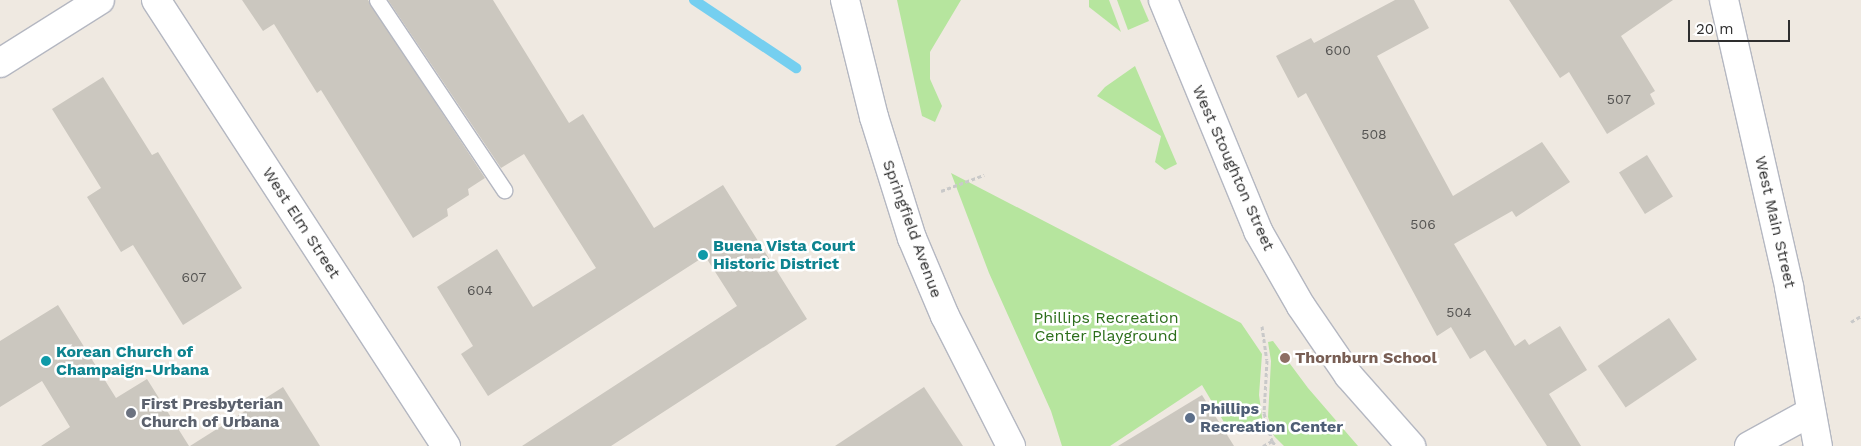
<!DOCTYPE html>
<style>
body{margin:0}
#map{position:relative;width:1861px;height:446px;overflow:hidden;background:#efe9e1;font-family:"Work Sans",sans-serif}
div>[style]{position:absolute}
.green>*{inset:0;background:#b6e59e}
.stream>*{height:10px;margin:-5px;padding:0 5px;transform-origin:5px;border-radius:5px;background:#75cff0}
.building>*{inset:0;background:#cbc7bf;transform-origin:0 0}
.path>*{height:3px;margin-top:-1.5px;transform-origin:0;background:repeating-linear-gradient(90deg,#c9c9c9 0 4px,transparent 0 6.5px)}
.roads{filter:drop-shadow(1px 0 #b4b7c1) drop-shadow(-1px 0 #b4b7c1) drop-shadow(0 1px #b4b7c1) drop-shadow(0 -1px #b4b7c1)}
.service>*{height:15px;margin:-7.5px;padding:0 7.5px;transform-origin:7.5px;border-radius:7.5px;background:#fff}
.minor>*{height:28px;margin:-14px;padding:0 14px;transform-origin:14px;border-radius:14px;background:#fff}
.tertiary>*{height:28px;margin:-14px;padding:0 14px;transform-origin:14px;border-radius:14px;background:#fff}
.dots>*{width:14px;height:14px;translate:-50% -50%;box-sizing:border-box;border:2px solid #fff;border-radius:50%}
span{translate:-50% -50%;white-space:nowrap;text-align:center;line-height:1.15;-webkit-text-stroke:5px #fff;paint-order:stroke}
.number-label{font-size:14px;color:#555452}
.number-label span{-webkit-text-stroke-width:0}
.street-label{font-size:16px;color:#2e2e2e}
.culture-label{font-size:16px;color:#0d838f;font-weight:700}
.left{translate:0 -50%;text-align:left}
.park-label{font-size:16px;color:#2c6e1b}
.education-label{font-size:16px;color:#785e54;font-weight:700}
.worship-label{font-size:16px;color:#5b616d;font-weight:700}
.service-label{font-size:16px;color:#4e5e75;font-weight:700}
.scale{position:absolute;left:1688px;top:20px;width:102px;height:22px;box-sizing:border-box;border:2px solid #2e2e2e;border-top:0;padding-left:6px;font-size:15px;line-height:18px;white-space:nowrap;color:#2e2e2e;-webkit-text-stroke:4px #fff;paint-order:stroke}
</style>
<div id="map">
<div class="green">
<div style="clip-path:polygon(897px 0,961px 0,930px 52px,930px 79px,942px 106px,935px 122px,922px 116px)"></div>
<div style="clip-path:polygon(1089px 0,1109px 0,1121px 32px,1089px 7px)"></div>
<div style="clip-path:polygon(1117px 0,1140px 0,1149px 21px,1128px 30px)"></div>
<div style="clip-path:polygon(1135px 66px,1177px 164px,1165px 170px,1155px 162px,1161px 136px,1097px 96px,1105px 87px)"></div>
<div style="clip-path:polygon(951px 173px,1241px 323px,1262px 354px,1259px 395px,1263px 424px,1247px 434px,1240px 428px,1231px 434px,1202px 385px,1110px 446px,1062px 446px,1051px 411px,989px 273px)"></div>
<div style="clip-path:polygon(1273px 341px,1308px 388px,1358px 446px,1284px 446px,1274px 436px,1268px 417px,1271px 361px,1268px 342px)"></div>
</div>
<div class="stream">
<div style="left:694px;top:0;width:123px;rotate:33.7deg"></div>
</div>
<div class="building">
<div style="clip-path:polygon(242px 0,368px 0,485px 178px,468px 189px,469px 195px,447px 209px,448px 216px,413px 238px,321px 90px,317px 93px,274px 24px,263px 31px)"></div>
<div style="clip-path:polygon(388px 0,493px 0,569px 123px,583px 114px,654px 228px,723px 185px,807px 319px,611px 446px,522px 446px,737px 306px,705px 256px,488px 396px,461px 354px,473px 346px,437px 287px,497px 249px,533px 307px,596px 268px,524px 154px,501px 168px)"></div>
<div style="clip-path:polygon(1395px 0,1414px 0,1429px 28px,1377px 56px,1453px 196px,1542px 142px,1570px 182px,1516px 217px,1512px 211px,1454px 244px,1515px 346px,1525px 339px,1529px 345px,1560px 326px,1587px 370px,1549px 394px,1581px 446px,1547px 446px,1485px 350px,1470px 359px,1451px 327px,1437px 336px,1306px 93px,1298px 98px,1276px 56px,1311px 38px,1314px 43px)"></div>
<div style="clip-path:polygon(1509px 0,1673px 0,1621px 36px,1655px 91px,1650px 94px,1655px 104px,1607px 134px,1569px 72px,1560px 78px)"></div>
<div style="clip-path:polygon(103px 77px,152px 155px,158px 152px,242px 288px,183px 325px,133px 245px,121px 252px,87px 197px,101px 188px,52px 109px)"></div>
<div style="left:1647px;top:155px;width:49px;height:33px;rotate:58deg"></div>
<div style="clip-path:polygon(58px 305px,116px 398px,147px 379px,189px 446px,41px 446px,70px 427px,42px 381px,0 407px,0 341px)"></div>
<div style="left:1669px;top:318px;width:50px;height:86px;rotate:56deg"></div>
<div style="clip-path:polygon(283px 387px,320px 446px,190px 446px)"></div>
<div style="clip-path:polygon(924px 387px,963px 446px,835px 446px)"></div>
<div style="clip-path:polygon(1202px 395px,1234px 446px,1118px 446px)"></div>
</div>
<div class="path">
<div style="left:941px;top:191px;width:46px;rotate:-20.4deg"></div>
<div style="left:1851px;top:322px;width:12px;rotate:-31deg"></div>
<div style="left:1262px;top:326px;width:34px;rotate:82deg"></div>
<div style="left:1267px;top:360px;width:53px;rotate:93.2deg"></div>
<div style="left:1264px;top:413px;width:29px;rotate:74deg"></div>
<div style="left:1272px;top:441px;width:6px;rotate:51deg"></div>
<div style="left:1263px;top:446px;width:10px;rotate:-29deg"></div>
</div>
<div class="roads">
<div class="service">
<div style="left:377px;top:0;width:229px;rotate:56.2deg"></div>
</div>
<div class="minor">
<div style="left:156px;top:0;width:532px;rotate:56.97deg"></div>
<div style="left:1163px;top:0;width:250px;rotate:67.6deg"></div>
<div style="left:1258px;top:231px;width:86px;rotate:60.2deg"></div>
<div style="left:1301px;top:306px;width:85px;rotate:55.6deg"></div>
<div style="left:1349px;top:376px;width:94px;rotate:48.5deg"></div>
<div style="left:1724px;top:0;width:294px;rotate:77.2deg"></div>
<div style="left:1789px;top:287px;width:162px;rotate:79.7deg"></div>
<div style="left:0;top:63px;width:118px;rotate:-32.2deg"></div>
<div style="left:1749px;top:446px;width:71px;rotate:-28.7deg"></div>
</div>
<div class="tertiary">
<div style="left:845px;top:0;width:121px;rotate:76.1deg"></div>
<div style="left:874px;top:117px;width:127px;rotate:72.6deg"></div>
<div style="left:912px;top:238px;width:85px;rotate:67.1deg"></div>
<div style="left:945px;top:316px;width:146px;rotate:63.1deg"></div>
</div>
</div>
<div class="dots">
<div style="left:703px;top:255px;background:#0f9aa8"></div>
<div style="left:1285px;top:358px;background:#8d6e63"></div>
<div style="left:46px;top:361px;background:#0f9aa8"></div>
<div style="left:131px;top:413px;background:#6b7280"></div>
<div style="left:1190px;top:418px;background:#5c6f8a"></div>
</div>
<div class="number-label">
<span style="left:1338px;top:50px">600</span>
<span style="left:1619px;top:99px">507</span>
<span style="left:1374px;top:134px">508</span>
<span style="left:1423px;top:224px">506</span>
<span style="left:194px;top:277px">607</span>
<span style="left:480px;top:290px">604</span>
<span style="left:1459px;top:312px">504</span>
</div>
<div class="street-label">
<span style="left:1233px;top:168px;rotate:66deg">West Stoughton Street</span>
<span style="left:1775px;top:222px;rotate:77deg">West Main Street</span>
<span style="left:301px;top:223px;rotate:57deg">West Elm Street</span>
<span style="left:912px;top:229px;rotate:70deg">Springfield Avenue</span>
</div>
<div class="culture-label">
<span class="left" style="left:713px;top:255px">Buena Vista Court<br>Historic District</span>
<span class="left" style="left:56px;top:361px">Korean Church of<br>Champaign-Urbana</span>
</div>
<div class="park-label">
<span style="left:1106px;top:327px">Phillips Recreation<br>Center Playground</span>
</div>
<div class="education-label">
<span class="left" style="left:1295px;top:358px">Thornburn School</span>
</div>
<div class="worship-label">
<span class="left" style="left:141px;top:413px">First Presbyterian<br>Church of Urbana</span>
</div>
<div class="service-label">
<span class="left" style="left:1200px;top:418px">Phillips<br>Recreation Center</span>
</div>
<div class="scale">20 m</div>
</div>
